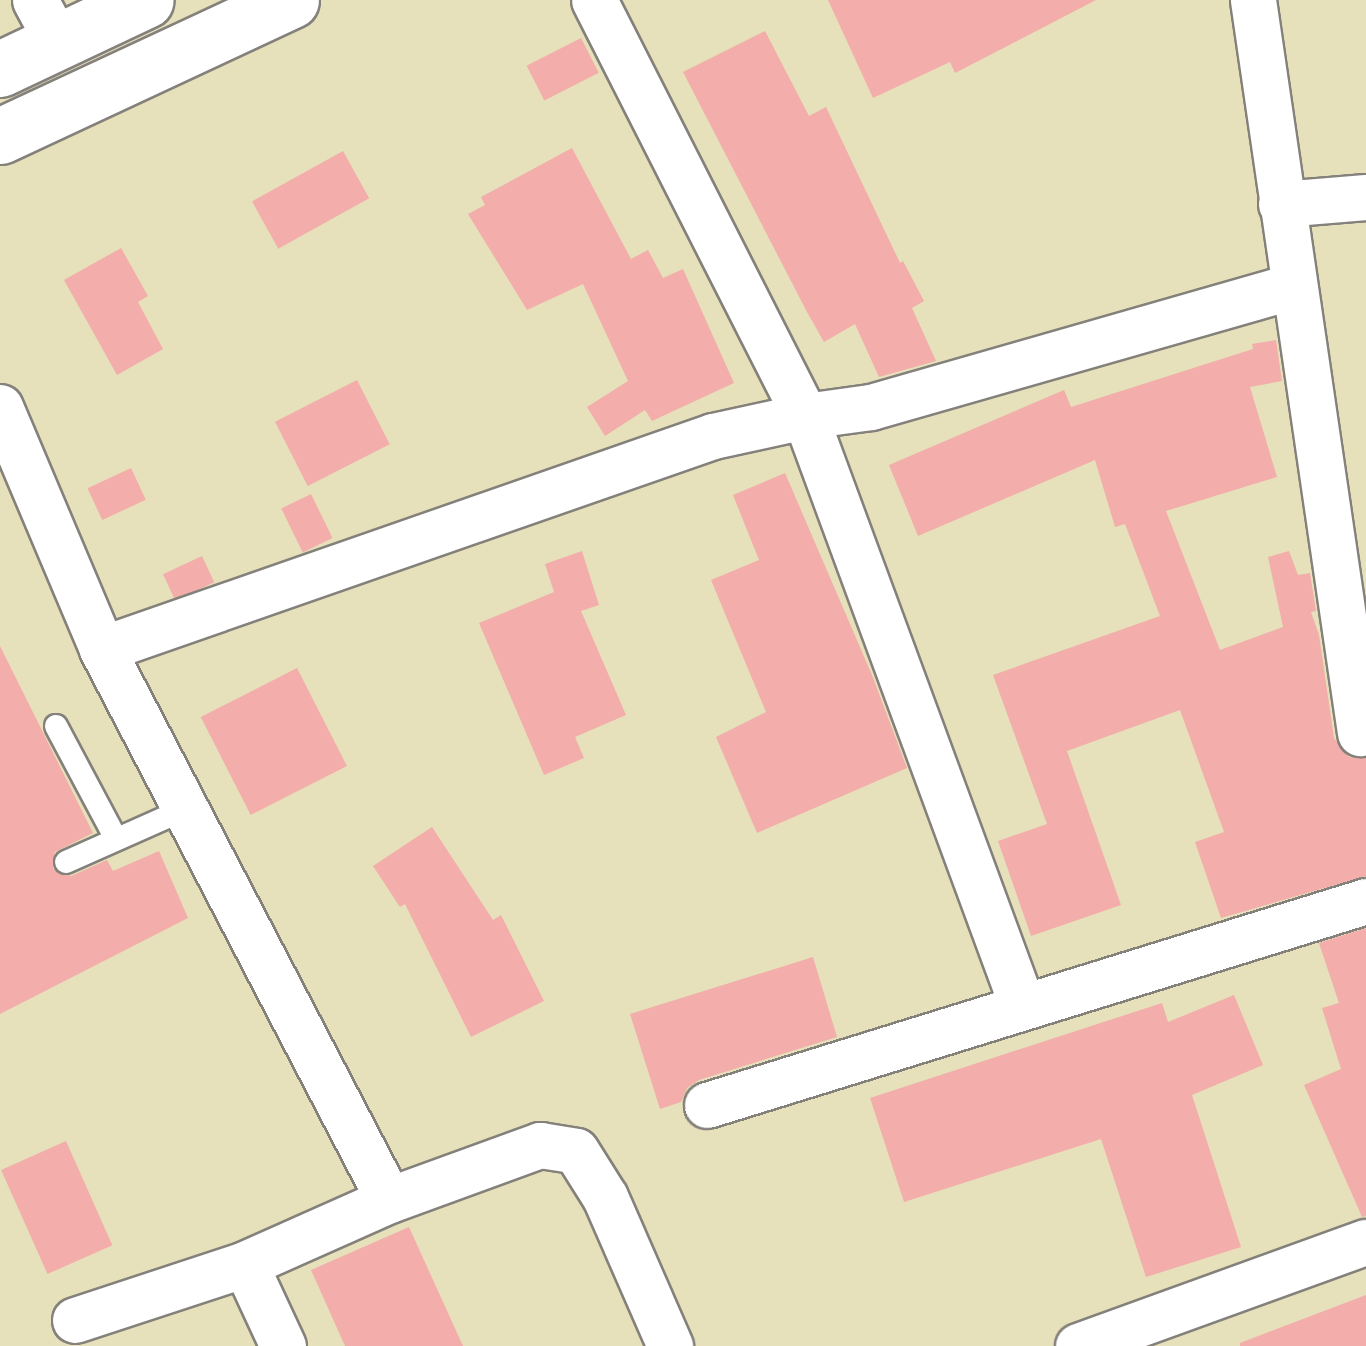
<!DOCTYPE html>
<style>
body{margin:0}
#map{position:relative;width:1366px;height:1346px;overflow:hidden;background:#e6e0bb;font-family:Mali,sans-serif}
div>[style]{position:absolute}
.building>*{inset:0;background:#f3adaa;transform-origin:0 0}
.roads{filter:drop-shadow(2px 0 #84817b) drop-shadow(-2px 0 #84817b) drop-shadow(0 2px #84817b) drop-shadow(0 -2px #84817b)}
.lane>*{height:22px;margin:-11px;padding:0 11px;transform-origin:11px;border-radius:11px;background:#fff}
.street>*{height:45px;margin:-22.5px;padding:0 22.5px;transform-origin:22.5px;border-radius:22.5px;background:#fff}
.secondary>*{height:55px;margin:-27.5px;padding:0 27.5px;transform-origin:27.5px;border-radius:27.5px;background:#fff}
span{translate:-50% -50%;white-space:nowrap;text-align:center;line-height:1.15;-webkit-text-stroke:9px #fdfcf7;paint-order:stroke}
</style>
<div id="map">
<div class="building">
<div style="clip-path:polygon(828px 0,1096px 0,955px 73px,950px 62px,873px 98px)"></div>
<div style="clip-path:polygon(765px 31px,809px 116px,826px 107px,900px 263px,903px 261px,924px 301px,912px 308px,936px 361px,879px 377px,855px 324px,824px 342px,807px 312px,683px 72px)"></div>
<div style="left:581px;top:38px;width:39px;height:61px;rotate:63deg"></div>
<div style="clip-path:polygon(572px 148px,631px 259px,648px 250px,663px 278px,683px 269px,734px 383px,652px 421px,645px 410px,605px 436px,587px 407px,628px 381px,583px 284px,527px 310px,468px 214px,485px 205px,481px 197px)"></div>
<div style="left:343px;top:151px;width:54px;height:104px;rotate:61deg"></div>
<div style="clip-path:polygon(121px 248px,148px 296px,138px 302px,163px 349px,117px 375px,64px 280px)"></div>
<div style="clip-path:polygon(1276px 340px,1282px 381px,1250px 387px,1277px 477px,1166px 511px,1220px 650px,1283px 627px,1268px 557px,1289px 551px,1298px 575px,1310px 573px,1316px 611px,1311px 612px,1319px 635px,1334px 738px,1349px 757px,1366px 758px,1366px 876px,1221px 918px,1195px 842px,1224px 832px,1180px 710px,1067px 751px,1121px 905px,1031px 936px,998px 841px,1047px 824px,993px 675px,1160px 616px,1125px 524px,1115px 527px,1095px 460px,918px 536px,889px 465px,1064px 390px,1071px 407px,1253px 349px,1252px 344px)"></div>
<div style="left:357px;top:380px;width:72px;height:92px;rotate:63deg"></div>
<div style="left:131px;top:468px;width:35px;height:48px;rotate:65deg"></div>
<div style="clip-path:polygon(785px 473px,872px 675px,907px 768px,757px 833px,716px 737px,766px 712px,711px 580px,759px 560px,733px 495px)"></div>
<div style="left:311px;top:494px;width:49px;height:33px;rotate:64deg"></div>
<div style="clip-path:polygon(582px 551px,599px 605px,581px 611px,626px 715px,575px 737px,584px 758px,544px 775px,479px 623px,554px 592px,545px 564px)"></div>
<div style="left:202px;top:556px;width:29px;height:43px;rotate:65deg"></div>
<div style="clip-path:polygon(0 646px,93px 833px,55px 852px,53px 869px,71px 876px,107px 860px,113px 871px,159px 851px,188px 918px,0 1014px)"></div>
<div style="left:297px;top:668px;width:110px;height:108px;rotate:63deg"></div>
<div style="clip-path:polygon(432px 827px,493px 920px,501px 915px,544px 1001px,471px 1037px,405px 904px,400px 907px,373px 866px)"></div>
<div style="clip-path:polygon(1366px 928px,1366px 1216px,1362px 1217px,1304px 1085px,1341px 1069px,1322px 1008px,1339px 1003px,1319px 943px)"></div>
<div style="clip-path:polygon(813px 957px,837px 1037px,699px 1080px,687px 1088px,681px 1102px,660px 1109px,630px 1014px)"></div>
<div style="clip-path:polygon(1234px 995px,1263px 1065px,1192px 1095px,1241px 1247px,1146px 1277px,1101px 1139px,904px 1202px,870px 1098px,1162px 1003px,1168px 1022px)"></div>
<div style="left:66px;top:1141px;width:114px;height:71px;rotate:66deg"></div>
<div style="clip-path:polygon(409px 1227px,463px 1346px,345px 1346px,311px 1270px)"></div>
<div style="clip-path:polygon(1366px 1295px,1366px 1346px,1240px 1346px,1240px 1343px)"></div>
</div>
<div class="roads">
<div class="lane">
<div style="left:56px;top:726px;width:128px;rotate:62deg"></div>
<div style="left:66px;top:862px;width:130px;rotate:-24deg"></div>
</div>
<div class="street">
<div style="left:35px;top:0;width:47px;rotate:61.8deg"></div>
<div style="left:1253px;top:0;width:741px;rotate:81.69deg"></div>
<div style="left:1281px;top:204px;width:85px;rotate:-4.7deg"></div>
<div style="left:0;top:407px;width:263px;rotate:67.1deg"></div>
<div style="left:102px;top:649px;width:647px;rotate:-19.22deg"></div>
<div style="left:713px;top:436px;width:94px;rotate:-12.3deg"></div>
<div style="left:805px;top:416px;width:466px;rotate:-116.9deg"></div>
<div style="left:102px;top:649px;width:621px;rotate:62.49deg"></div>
<div style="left:1022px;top:1005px;width:628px;rotate:-110.22deg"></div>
<div style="left:805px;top:416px;width:67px;rotate:-7.8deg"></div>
<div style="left:871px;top:407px;width:440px;rotate:-16deg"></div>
<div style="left:707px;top:1105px;width:690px;rotate:-17.2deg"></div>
<div style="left:75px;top:1320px;width:179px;rotate:-18.2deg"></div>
<div style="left:283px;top:1346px;width:90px;rotate:-114.9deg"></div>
<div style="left:245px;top:1264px;width:158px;rotate:-24deg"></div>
<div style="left:389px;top:1200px;width:161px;rotate:-20deg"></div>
<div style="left:540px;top:1145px;width:36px;rotate:9deg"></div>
<div style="left:576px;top:1151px;width:54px;rotate:57.8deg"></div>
<div style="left:605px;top:1197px;width:163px;rotate:66.4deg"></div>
<div style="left:1078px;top:1346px;width:306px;rotate:-19.9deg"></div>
</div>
<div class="secondary">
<div style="left:0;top:69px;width:161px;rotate:-25.3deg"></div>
<div style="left:0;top:136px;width:321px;rotate:-25deg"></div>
</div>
</div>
</div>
